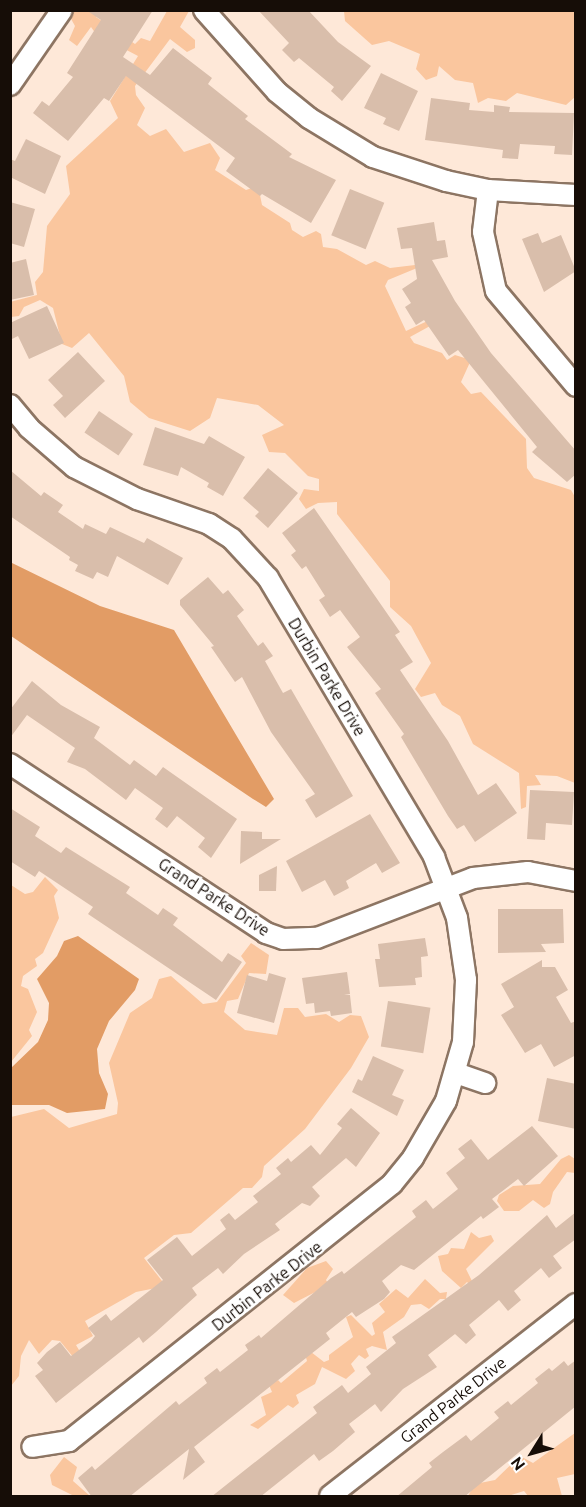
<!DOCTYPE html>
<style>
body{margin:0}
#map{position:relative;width:586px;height:1507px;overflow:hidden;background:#fee8d8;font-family:Ubuntu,sans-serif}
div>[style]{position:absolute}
.green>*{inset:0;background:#fac69e}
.water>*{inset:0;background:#e29c65}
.building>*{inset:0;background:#d9beab;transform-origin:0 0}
.roads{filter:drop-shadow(2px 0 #8d7563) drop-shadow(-2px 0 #8d7563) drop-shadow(0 2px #8d7563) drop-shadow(0 -2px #8d7563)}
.minor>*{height:20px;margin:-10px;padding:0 10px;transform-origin:10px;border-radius:10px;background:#fff}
span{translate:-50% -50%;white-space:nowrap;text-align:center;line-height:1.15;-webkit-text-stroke:4.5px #fff;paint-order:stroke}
.street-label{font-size:16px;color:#160d07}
.frame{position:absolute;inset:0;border:12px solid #160d07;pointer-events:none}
.north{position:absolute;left:502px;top:1423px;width:60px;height:60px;-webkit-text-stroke:4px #fff;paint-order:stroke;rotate:233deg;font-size:16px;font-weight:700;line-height:24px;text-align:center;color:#160d07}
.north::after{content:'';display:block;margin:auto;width:21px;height:27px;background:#160d07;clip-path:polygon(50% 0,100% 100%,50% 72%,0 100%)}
</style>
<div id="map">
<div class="green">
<div style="clip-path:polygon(73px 11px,96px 12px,96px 17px,135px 44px,141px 38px,150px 41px,167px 11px,189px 11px,180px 27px,195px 40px,195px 48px,187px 52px,170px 39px,135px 86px,136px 95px,145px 108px,137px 125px,150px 136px,166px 129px,184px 152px,210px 143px,220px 158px,215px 170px,246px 190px,252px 188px,260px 195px,262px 205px,290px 223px,292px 230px,303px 237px,316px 231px,321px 234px,323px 247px,337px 249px,366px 265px,375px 261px,390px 268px,415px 265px,417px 268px,388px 280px,385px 286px,406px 331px,451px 310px,450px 315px,410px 337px,414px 343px,442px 353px,447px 360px,455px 355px,471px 360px,461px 382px,471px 394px,481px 392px,526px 439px,527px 468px,534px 478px,571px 490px,575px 497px,575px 783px,557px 776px,535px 775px,541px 785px,527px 786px,526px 807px,521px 809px,519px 773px,473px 744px,460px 716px,442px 705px,435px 693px,421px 697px,415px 689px,431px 663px,411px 626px,390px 607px,390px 581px,337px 514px,337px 502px,318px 503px,306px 509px,299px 499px,304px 489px,319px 491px,319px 479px,308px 476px,285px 453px,269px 452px,262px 435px,284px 425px,258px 405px,217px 398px,210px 418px,190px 431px,149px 418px,130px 402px,124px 376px,89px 333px,72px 348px,62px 344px,53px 308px,40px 300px,24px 307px,19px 316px,11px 317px,10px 302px,37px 295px,35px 282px,43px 272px,47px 226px,70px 194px,66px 166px,118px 118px,110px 101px,138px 56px,96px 34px,91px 27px,77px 46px,69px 40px,75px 26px,70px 17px)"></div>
<div style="clip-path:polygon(344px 11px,575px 11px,575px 97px,566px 105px,517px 93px,506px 101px,488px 98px,478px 103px,473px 83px,455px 80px,439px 66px,437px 76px,426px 80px,416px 69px,420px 54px,389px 41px,372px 45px,345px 21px)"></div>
<div style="clip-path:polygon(45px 877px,58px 890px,54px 896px,59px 918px,43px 953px,35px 959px,37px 966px,23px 976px,21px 986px,28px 989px,37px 1012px,29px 1030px,32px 1036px,11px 1062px,11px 885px,25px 894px,33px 892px)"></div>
<div style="clip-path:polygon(251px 943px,269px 955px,266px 974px,249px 973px,238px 999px,227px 1001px,224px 1012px,245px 1030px,277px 1035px,284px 1008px,298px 1008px,305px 1017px,326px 1014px,339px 1022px,350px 1015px,361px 1016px,369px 1037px,351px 1068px,305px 1129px,264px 1166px,262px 1177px,252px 1188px,243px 1188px,191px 1233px,174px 1235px,144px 1258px,166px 1286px,136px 1292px,85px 1321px,93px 1336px,76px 1345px,82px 1355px,78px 1363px,60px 1341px,52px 1340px,39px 1354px,29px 1340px,21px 1356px,19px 1376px,11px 1386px,11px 1117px,44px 1109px,69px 1128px,117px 1114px,118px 1103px,109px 1063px,130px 1013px,152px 998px,159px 979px,171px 976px,203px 1004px,217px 1002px,246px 963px,241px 956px)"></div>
<div style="clip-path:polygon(569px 1155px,575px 1159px,575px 1173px,567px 1172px,553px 1192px,550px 1204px,544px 1208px,533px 1200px,519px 1211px,504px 1211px,497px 1201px,499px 1195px,513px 1186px,540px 1184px,561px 1159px)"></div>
<div style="clip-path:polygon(471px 1232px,479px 1238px,491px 1235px,494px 1241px,466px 1269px,473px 1283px,471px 1286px,467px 1282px,461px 1288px,442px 1271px,438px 1256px,448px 1254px,451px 1248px,464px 1249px)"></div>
<div style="clip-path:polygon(326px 1261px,333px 1269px,326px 1280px,329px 1285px,294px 1303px,283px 1295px,307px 1268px)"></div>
<div style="clip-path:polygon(425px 1279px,440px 1293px,447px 1292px,446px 1299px,440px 1299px,429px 1309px,421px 1304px,411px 1305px,404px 1317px,383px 1332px,387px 1350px,372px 1346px,366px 1349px,369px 1356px,365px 1359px,359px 1355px,351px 1364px,355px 1371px,346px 1379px,322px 1367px,315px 1384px,296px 1395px,299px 1403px,293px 1408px,288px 1405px,258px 1429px,250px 1425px,266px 1415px,261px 1397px,272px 1392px,269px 1385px,278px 1380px,281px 1383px,307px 1361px,305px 1354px,311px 1352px,324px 1362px,329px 1360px,329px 1355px,353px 1337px,346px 1317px,351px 1315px,372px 1336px,375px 1334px,372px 1323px,385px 1312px,379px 1304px,396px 1289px,408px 1298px)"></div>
<div style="clip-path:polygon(575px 1433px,575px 1474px,557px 1478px,562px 1496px,528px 1496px,524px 1491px,508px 1496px,468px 1496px,475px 1484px,495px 1480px,520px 1456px,533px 1463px)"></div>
<div style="clip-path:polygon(64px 1457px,77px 1467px,73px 1481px,90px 1496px,72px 1495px,52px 1485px,50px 1475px)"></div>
</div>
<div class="water">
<div style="clip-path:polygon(10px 562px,100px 606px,174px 630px,274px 799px,266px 807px,253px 799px,11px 636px)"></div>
<div style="clip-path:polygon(78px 936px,139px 979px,135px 990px,109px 1021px,97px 1049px,99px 1073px,108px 1094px,105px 1109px,67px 1113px,49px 1105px,11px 1105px,11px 1068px,38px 1042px,48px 1020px,49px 1003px,37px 979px,57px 956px,64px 941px)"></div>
</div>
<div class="building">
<div style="clip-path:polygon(86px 10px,153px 10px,123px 57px,150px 75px,173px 48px,212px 78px,208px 84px,248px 116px,245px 119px,292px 154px,289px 157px,336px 180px,311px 223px,262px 194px,260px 196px,226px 171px,235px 158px,126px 76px,109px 101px,104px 98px,68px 141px,33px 113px,42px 101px,49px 106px,73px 77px,67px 73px,101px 20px)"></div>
<div style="clip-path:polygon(258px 10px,308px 10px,338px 42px,371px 66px,342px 101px,331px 91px,334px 87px,299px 58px,294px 62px,282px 50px,289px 43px)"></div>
<div style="clip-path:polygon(381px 73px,418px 91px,399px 131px,383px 124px,386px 118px,364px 108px)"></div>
<div style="clip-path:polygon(431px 98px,470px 103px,469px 110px,494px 112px,494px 105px,510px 107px,509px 112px,574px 113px,572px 155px,554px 154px,555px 146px,520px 144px,518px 159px,502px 158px,503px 150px,425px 140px)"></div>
<div style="clip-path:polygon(26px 139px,61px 156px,45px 194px,10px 177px,10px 159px,15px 161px)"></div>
<div style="left:350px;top:189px;width:37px;height:50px;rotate:22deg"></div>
<div style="clip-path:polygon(10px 202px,35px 209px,24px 247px,10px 243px)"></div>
<div style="clip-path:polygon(434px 222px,437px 241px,445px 240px,448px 257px,432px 260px,455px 301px,491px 353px,576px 451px,576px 474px,567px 482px,532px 452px,537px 447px,458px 350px,449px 356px,424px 320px,416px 325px,405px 307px,411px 303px,402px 289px,417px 279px,412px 248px,401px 249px,397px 228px)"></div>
<div style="clip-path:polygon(538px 233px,542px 243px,561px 235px,576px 271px,544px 292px,522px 239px)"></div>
<div style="clip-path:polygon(26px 259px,34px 295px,10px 300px,10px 263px)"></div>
<div style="clip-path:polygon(47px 306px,64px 343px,29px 359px,18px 336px,10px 340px,10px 323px)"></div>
<div style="clip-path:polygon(78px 352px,105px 381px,65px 418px,53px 405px,63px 396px,48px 380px)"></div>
<div style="left:99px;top:411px;width:41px;height:26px;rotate:34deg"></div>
<div style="clip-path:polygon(155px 427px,204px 444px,209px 436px,245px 457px,223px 496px,207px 487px,209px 483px,181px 467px,178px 476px,143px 465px)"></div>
<div style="clip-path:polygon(268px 468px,298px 493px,268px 528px,255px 516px,259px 512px,243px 498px)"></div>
<div style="clip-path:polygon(10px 470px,41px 496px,44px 492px,63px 505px,58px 512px,83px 529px,85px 524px,106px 534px,110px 527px,144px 543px,147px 538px,183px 558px,168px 585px,117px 556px,108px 577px,97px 572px,93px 579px,75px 571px,78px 565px,69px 560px,70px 557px,10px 516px)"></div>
<div style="clip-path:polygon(314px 508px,400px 632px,395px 635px,413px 662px,400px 670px,448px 741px,478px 795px,496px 783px,517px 813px,475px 842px,464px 825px,457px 829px,448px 816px,401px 737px,404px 734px,375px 693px,381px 689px,347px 647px,360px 637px,340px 610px,330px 617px,319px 600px,325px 596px,306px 566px,302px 569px,291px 555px,296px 551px,282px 533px)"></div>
<div style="clip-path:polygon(208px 577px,223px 594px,228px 590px,244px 610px,237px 616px,258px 646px,263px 642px,273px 656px,265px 661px,283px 693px,291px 689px,353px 796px,316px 818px,305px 800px,315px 794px,271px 732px,242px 677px,235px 682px,211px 647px,214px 646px,180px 605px,180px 600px)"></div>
<div style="clip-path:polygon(32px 681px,61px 705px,100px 727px,94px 738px,130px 765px,134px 760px,156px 776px,163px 767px,237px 819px,211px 858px,198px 847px,205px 838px,177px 816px,167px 828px,155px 819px,163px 808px,135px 788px,126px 800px,85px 769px,67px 762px,75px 748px,27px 715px,10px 738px,10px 710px)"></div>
<div style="clip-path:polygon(530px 790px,574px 792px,572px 825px,546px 823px,545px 840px,527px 839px)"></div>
<div style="clip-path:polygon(10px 808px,40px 827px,35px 836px,61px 853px,66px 847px,130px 887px,126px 893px,158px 915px,163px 908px,178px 918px,173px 925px,222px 962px,228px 953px,242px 962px,216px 1000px,88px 914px,93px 907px,39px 871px,35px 877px,10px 861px)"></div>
<div style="clip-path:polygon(370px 814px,400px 863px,382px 873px,376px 863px,346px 881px,349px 888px,334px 896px,325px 880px,302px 892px,286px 861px)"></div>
<div style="clip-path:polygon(241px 831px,262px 832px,262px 839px,281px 839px,240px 864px)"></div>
<div style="clip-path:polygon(277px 866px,276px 891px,259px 891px,259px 875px)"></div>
<div style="clip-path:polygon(498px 909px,563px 909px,564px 943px,541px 944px,546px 952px,498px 953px)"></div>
<div style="clip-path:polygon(425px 938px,428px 956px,421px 957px,422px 977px,415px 978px,416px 985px,379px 987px,375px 959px,380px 959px,378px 944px)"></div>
<div style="clip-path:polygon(542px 960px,542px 967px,555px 967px,568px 990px,556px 997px,571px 1023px,576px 1021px,576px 1055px,554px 1067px,541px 1044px,525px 1053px,501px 1015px,514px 1007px,501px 984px)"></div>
<div style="clip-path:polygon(347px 972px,350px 994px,344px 994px,350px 995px,352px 1013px,331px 1016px,330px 1011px,315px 1013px,314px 1003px,306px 1004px,302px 978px)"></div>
<div style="clip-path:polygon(269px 973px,286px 978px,274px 1023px,237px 1013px,247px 975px,267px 981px)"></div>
<div style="left:388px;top:1001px;width:43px;height:46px;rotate:9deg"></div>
<div style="clip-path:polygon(373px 1056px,404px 1070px,392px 1095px,404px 1100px,397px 1116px,352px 1092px,358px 1079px,362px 1081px)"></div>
<div style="clip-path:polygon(547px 1078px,576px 1084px,576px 1129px,538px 1121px)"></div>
<div style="clip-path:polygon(351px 1108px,380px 1133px,356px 1167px,346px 1158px,312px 1187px,320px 1196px,310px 1206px,302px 1203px,275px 1224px,280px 1230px,244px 1254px,223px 1274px,218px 1268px,192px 1288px,197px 1295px,156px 1332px,143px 1343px,139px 1337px,56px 1403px,35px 1376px,43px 1370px,37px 1363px,47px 1352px,60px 1342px,71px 1356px,91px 1341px,95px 1336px,88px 1328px,106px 1314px,111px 1321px,163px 1280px,147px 1260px,177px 1237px,192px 1256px,226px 1229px,220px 1220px,229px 1213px,235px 1220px,258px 1202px,253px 1196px,281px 1174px,276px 1168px,288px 1158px,291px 1162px,311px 1145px,320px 1155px,342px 1128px,337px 1124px)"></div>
<div style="clip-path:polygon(532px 1126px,558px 1156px,524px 1186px,518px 1179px,492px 1199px,499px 1207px,483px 1219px,481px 1216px,414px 1270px,401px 1265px,382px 1281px,390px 1292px,384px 1299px,356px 1317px,352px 1312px,326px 1333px,330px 1339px,194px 1447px,205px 1462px,183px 1480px,189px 1449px,129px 1497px,92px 1497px,78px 1478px,92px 1466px,95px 1470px,176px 1401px,179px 1405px,207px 1383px,204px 1378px,217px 1368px,220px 1372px,248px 1350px,245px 1345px,259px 1335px,261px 1338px,331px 1278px,342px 1271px,344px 1274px,416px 1217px,412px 1211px,426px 1200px,433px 1209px,458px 1189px,446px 1173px,465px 1158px,458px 1149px,471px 1139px,488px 1160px)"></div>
<div style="clip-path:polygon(576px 1212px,576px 1239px,553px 1256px,562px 1268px,549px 1278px,541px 1268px,514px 1291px,521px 1300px,508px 1311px,499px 1300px,469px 1325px,476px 1335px,466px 1344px,455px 1334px,428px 1355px,437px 1367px,403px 1389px,381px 1412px,375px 1404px,349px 1424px,355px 1432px,333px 1451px,319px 1461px,314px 1454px,260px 1497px,211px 1497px,317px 1413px,313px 1407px,342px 1385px,348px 1393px,371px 1374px,366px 1367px,396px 1343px,392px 1337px,479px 1275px,547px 1215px,556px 1228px)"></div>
<div style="clip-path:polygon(576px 1360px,576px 1406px,464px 1497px,396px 1497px,432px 1467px,429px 1463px,443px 1452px,466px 1435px,471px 1441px,499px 1418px,494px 1412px,508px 1401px,511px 1405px,538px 1383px,535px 1379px,549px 1368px,552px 1371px,564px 1361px,568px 1366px)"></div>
</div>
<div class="roads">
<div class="minor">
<div style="left:204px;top:10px;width:110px;rotate:48.3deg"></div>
<div style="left:277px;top:92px;width:41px;rotate:39.1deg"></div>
<div style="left:309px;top:118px;width:75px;rotate:31.4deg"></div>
<div style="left:373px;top:157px;width:77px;rotate:18.2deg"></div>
<div style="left:446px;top:181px;width:43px;rotate:12.1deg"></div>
<div style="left:488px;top:190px;width:88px;rotate:3.3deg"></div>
<div style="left:10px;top:85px;width:91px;rotate:-55.3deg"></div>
<div style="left:488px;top:190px;width:42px;rotate:96.8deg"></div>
<div style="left:483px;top:232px;width:60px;rotate:77.6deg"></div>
<div style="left:496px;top:291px;width:124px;rotate:49.9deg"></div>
<div style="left:10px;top:405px;width:30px;rotate:50deg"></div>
<div style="left:29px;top:428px;width:60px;rotate:40.9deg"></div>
<div style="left:74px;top:467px;width:71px;rotate:26.9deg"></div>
<div style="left:137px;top:499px;width:76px;rotate:19.1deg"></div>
<div style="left:209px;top:524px;width:27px;rotate:33deg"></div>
<div style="left:232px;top:539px;width:53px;rotate:47.3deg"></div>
<div style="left:268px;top:578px;width:325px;rotate:59.2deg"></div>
<div style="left:434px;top:857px;width:65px;rotate:69.3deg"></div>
<div style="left:457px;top:918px;width:63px;rotate:81.7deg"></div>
<div style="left:466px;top:980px;width:62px;rotate:92.8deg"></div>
<div style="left:463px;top:1042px;width:61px;rotate:106.1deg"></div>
<div style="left:446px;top:1101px;width:66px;rotate:120.1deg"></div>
<div style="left:413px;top:1158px;width:33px;rotate:129deg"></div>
<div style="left:392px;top:1184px;width:413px;rotate:141.5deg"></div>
<div style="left:69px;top:1441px;width:37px;rotate:171deg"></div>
<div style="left:10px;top:764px;width:307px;rotate:33.4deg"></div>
<div style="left:266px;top:933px;width:18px;rotate:19deg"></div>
<div style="left:283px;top:939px;width:34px;rotate:-2deg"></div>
<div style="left:317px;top:938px;width:167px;rotate:-21deg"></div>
<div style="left:473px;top:878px;width:55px;rotate:-6.2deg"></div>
<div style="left:528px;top:872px;width:49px;rotate:10.6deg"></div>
<div style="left:456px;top:1073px;width:31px;rotate:19deg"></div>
<div style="left:330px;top:1496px;width:312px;rotate:-38deg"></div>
</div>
</div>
<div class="street-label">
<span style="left:327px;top:677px;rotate:59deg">Durbin Parke Drive</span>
<span style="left:214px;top:897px;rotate:33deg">Grand Parke Drive</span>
<span style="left:267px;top:1286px;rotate:-38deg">Durbin Parke Drive</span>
<span style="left:453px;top:1400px;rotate:-38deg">Grand Parke Drive</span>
</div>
<div class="frame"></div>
<div class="north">N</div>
</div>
